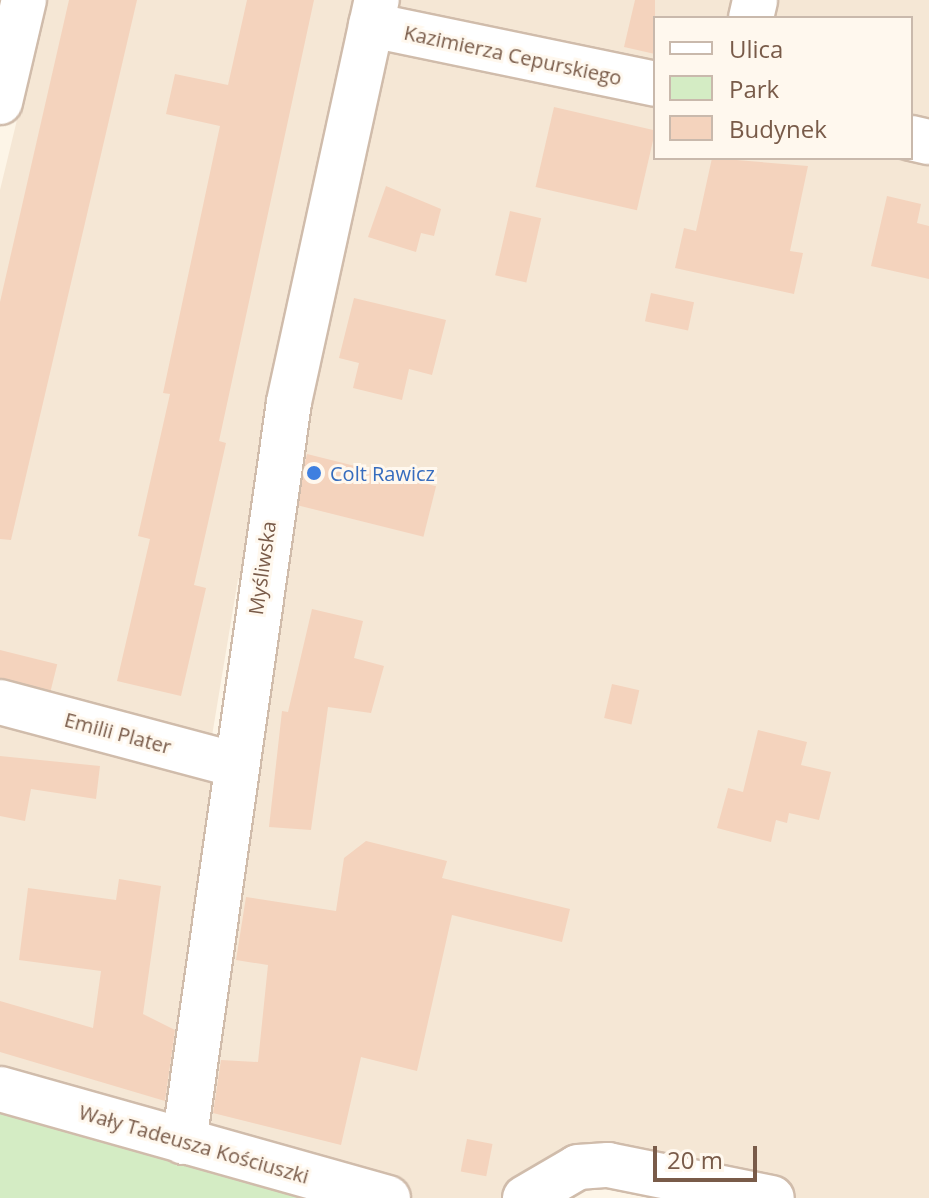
<!DOCTYPE html>
<meta charset="utf-8">
<style>
body{margin:0}
#map{position:relative;width:929px;height:1198px;overflow:hidden;background:#fdf5e7;font-family:"Open Sans",sans-serif}
div>[style]{position:absolute}
.residential>*{inset:0;background:#f5e7d5}
.green>*{inset:0;background:#d4ecc4}
.building>*{inset:0;background:#f4d3bd;transform-origin:0 0}
.roads{filter:drop-shadow(2px 0 #d0bcab) drop-shadow(-2px 0 #d0bcab) drop-shadow(0 2px #d0bcab) drop-shadow(0 -2px #d0bcab)}
.minor>*{height:44px;margin:-22px;padding:0 22px;transform-origin:22px;border-radius:22px;background:#fff}
.dots>*{width:22px;height:22px;translate:-50% -50%;box-sizing:border-box;border:4px solid #fff8ee;border-radius:50%}
span{translate:-50% -50%;white-space:nowrap;text-align:center;line-height:1.15;-webkit-text-stroke:6px #fff8ee;paint-order:stroke}
.street-label{font-size:20px;color:#795b49}
.shop-label{font-size:20px;color:#366cbe}
.left{translate:0 -50%;text-align:left}
.legend{position:absolute;left:653px;top:16px;width:260px;height:144px;box-sizing:border-box;background:#fff8ee;border:2px solid #c9b9ac;margin:0;padding:10px 14px;list-style:none;font-size:24px;color:#795b49}
.legend li{display:flex;align-items:center;gap:16px;height:40px}
.legend b{width:40px;border:2px solid #c9b9ac}
.scale{position:absolute;left:653px;top:1146px;width:104px;height:36px;box-sizing:border-box;border:4px solid #795b49;border-top:0;padding-left:10px;font-size:24px;line-height:28px;white-space:nowrap;color:#795b49;-webkit-text-stroke:6px #fff8ee;paint-order:stroke}
</style>
<div id="map">
<div class="residential">
<div style="clip-path:polygon(evenodd,46px 0,929px 0,929px 1198px,772px 1198px,654px 1169px,525px 1198px,388px 1198px,0 1089px,0 702px,236px 765px,274px 589px,238px 579px,211px 742px,0 690px,0 190px,46px 0,655px 18px,911px 18px,911px 158px,655px 158px,655px 18px)"></div>
</div>
<div class="green">
<div style="clip-path:polygon(0 1112px,312px 1198px,0 1198px)"></div>
</div>
<div class="building">
<div style="clip-path:polygon(69px 0,137px 0,11px 540px,0 539px,0 302px)"></div>
<div style="clip-path:polygon(247px 0,314px 0,219px 441px,226px 443px,194px 585px,206px 588px,181px 696px,117px 681px,150px 539px,138px 536px,170px 394px,163px 393px,220px 126px,166px 114px,175px 74px,228px 85px)"></div>
<div style="clip-path:polygon(635px 0,655px 0,655px 54px,624px 47px)"></div>
<div style="left:554px;top:107px;width:104px;height:82px;rotate:13deg"></div>
<div style="clip-path:polygon(712px 158px,808px 166px,790px 251px,803px 253px,794px 294px,675px 268px,684px 228px,696px 231px)"></div>
<div style="clip-path:polygon(386px 186px,441px 209px,434px 236px,421px 233px,416px 252px,368px 237px)"></div>
<div style="clip-path:polygon(887px 196px,921px 204px,917px 223px,929px 226px,929px 279px,871px 266px)"></div>
<div style="left:510px;top:211px;width:32px;height:66px;rotate:13deg"></div>
<div style="left:651px;top:293px;width:44px;height:29px;rotate:12deg"></div>
<div style="clip-path:polygon(354px 298px,446px 320px,432px 375px,409px 369px,402px 400px,353px 388px,359px 363px,339px 358px)"></div>
<div style="left:307px;top:454px;width:133px;height:52px;rotate:14deg"></div>
<div style="clip-path:polygon(312px 609px,363px 621px,354px 658px,384px 666px,371px 713px,328px 707px,311px 830px,269px 827px,282px 711px,288px 712px)"></div>
<div style="left:0;top:650px;width:59px;height:28px;rotate:14deg"></div>
<div style="left:612px;top:684px;width:28px;height:35px;rotate:13deg"></div>
<div style="clip-path:polygon(758px 730px,807px 742px,801px 765px,831px 772px,819px 820px,789px 813px,787px 823px,776px 820px,771px 842px,717px 828px,728px 788px,743px 792px)"></div>
<div style="clip-path:polygon(0 756px,100px 766px,96px 799px,31px 789px,25px 821px,0 816px)"></div>
<div style="clip-path:polygon(366px 841px,447px 861px,442px 878px,570px 909px,562px 942px,452px 915px,417px 1071px,361px 1057px,341px 1145px,213px 1113px,221px 1060px,258px 1062px,268px 965px,236px 960px,246px 897px,336px 911px,344px 858px)"></div>
<div style="clip-path:polygon(119px 879px,161px 886px,143px 1014px,175px 1030px,165px 1101px,0 1052px,0 1001px,93px 1028px,101px 971px,19px 960px,28px 888px,116px 900px)"></div>
<div style="left:467px;top:1139px;width:26px;height:33px;rotate:11deg"></div>
</div>
<div class="roads">
<div class="minor">
<div style="left:751px;top:18px;width:18px;rotate:-77deg"></div>
<div style="left:371px;top:25px;width:290px;rotate:11.7deg"></div>
<div style="left:0;top:102px;width:105px;rotate:-76.8deg"></div>
<div style="left:911px;top:138px;width:18px;rotate:13deg"></div>
<div style="left:0;top:702px;width:244px;rotate:14.9deg"></div>
<div style="left:0;top:1089px;width:403px;rotate:15.7deg"></div>
<div style="left:184px;top:1142px;width:747px;rotate:-81.92deg"></div>
<div style="left:289px;top:402px;width:412px;rotate:-77.7deg"></div>
<div style="left:525px;top:1198px;width:61px;rotate:-30.3deg"></div>
<div style="left:578px;top:1167px;width:30px;rotate:-4deg"></div>
<div style="left:608px;top:1165px;width:167px;rotate:11.4deg"></div>
</div>
</div>
<div class="dots">
<div style="left:314px;top:473px;background:#3f7fe0"></div>
</div>
<div class="street-label">
<span style="left:513px;top:55px;rotate:12deg">Kazimierza Cepurskiego</span>
<span style="left:262px;top:568px;rotate:-82deg">Myśliwska</span>
<span style="left:118px;top:733px;rotate:15deg">Emilii Plater</span>
<span style="left:194px;top:1144px;rotate:16deg">Wały Tadeusza Kościuszki</span>
</div>
<div class="shop-label">
<span class="left" style="left:330px;top:473px">Colt Rawicz</span>
</div>
<ul class="legend">
<li><b style="height:10px;background:#fff"></b>Ulica</li>
<li><b style="height:22px;background:#d4ecc4"></b>Park</li>
<li><b style="height:22px;background:#f4d3bd"></b>Budynek</li>
</ul>
<div class="scale">20 m</div>
</div>
